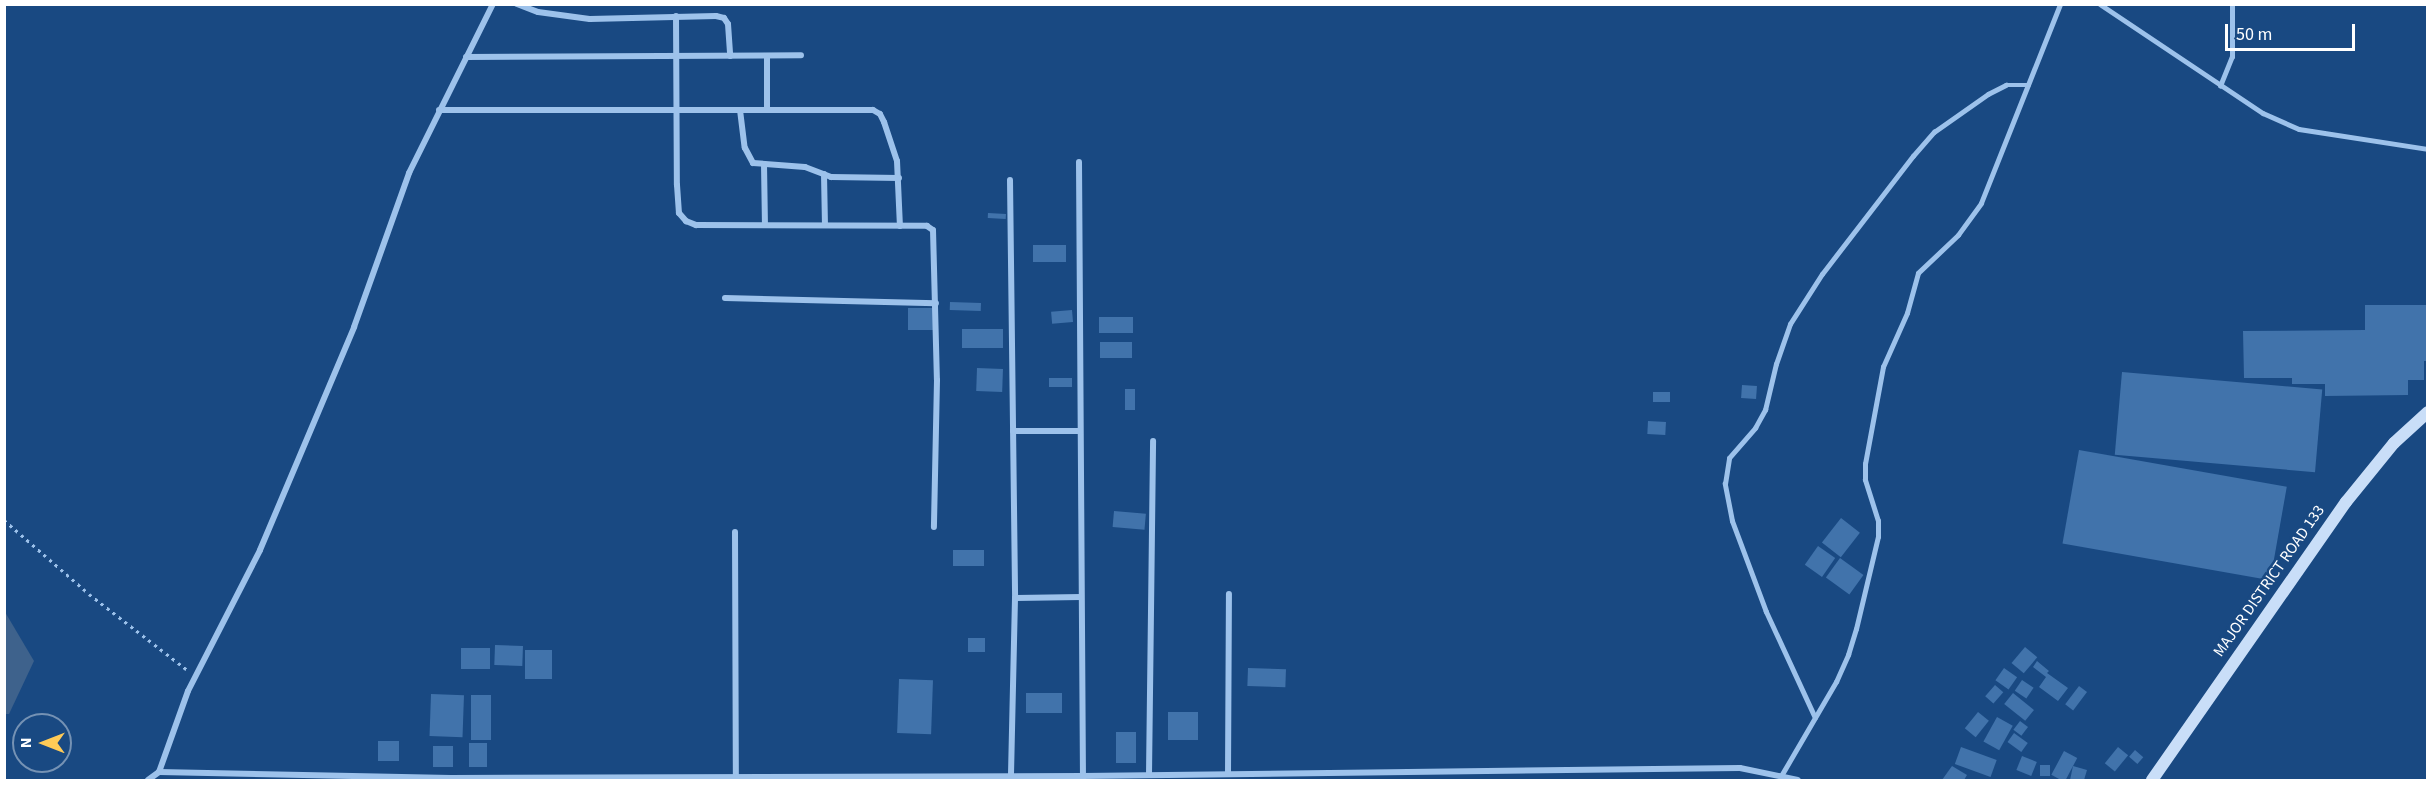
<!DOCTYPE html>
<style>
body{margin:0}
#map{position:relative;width:2432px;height:785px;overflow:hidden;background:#194982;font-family:"Source Sans 3",sans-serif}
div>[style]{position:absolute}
.water>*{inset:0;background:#3e628c}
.building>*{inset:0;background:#4173ab;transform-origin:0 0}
.path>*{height:3px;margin-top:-1.5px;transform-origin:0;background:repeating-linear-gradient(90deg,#9dc2eb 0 3px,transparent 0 7.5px)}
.service>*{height:4.5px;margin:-2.25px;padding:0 2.25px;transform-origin:2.25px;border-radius:2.25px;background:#9dc2eb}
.minor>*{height:6px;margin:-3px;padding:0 3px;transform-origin:3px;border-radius:3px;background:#9dc2eb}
.secondary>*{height:12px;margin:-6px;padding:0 6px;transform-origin:6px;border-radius:6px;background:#c9def8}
span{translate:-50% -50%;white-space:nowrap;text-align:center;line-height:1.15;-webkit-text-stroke:5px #194982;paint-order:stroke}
.street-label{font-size:16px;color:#fff}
.frame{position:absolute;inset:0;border:6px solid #fff;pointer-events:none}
.north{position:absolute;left:12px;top:713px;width:60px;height:60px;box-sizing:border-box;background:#194982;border:2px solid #7592b4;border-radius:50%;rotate:270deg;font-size:16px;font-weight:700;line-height:24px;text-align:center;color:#fff}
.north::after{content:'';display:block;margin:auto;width:21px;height:27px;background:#ffcb57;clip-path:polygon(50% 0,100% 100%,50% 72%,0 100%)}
.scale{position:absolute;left:2225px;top:24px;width:130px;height:27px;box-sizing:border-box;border:3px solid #fff;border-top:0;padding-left:8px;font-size:18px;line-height:21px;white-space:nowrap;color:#fff;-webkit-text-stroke:4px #194982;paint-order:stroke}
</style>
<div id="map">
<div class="water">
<div style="clip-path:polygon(5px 612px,34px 661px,9px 714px,4px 714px)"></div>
</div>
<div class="building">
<div style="left:988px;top:213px;width:18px;height:5px;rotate:3deg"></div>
<div style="left:1033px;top:245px;width:33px;height:17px"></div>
<div style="left:950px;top:302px;width:31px;height:8px;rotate:2deg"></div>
<div style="clip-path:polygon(2365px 305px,2428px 305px,2428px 361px,2424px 361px,2424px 380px,2408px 380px,2408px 395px,2325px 396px,2325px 384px,2292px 384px,2292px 378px,2244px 378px,2243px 331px,2365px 330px)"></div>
<div style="left:908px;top:308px;width:28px;height:22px"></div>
<div style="left:1072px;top:310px;width:12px;height:21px;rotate:85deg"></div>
<div style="left:1099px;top:317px;width:34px;height:16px"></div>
<div style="left:962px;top:329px;width:41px;height:19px"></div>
<div style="left:1100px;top:342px;width:32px;height:16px"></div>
<div style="left:977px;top:368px;width:26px;height:23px;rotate:2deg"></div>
<div style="left:2122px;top:372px;width:201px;height:83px;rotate:5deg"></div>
<div style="left:1049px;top:378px;width:23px;height:9px"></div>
<div style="left:1742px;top:385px;width:15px;height:13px;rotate:4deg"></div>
<div style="left:1125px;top:389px;width:10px;height:21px"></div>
<div style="left:1670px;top:392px;width:10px;height:17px;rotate:90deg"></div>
<div style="left:1648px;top:421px;width:18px;height:13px;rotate:3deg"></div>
<div style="left:2079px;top:450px;width:211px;height:95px;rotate:10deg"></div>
<div style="left:1114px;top:511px;width:32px;height:16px;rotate:5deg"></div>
<div style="left:1841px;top:518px;width:24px;height:31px;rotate:38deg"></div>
<div style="left:1818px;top:546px;width:21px;height:23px;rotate:35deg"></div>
<div style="left:953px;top:550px;width:31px;height:16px"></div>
<div style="left:1840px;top:558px;width:29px;height:24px;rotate:36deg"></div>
<div style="left:968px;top:638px;width:17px;height:14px"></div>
<div style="left:495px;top:645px;width:28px;height:20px;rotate:2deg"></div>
<div style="left:2025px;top:647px;width:16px;height:21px;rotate:40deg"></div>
<div style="left:490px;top:648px;width:21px;height:29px;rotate:90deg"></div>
<div style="left:525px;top:650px;width:27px;height:29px"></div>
<div style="clip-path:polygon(2037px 661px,2049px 671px,2047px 673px,2068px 688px,2058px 701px,2039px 687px,2046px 677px,2033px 667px)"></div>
<div style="left:1248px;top:668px;width:38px;height:18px;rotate:2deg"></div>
<div style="left:2004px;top:668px;width:16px;height:15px;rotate:35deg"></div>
<div style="left:899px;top:679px;width:34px;height:54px;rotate:2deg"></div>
<div style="left:2022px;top:680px;width:14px;height:13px;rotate:34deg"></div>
<div style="left:1995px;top:685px;width:11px;height:15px;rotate:41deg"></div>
<div style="left:2079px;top:686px;width:10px;height:23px;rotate:37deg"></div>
<div style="left:1026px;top:693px;width:36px;height:20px"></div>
<div style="left:2013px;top:693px;width:27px;height:14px;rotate:39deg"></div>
<div style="left:431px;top:694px;width:33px;height:42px;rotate:2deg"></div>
<div style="left:471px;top:695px;width:20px;height:45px"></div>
<div style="left:1168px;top:712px;width:30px;height:28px"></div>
<div style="left:1978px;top:712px;width:14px;height:21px;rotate:39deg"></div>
<div style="left:1997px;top:717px;width:18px;height:28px;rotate:29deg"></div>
<div style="left:2020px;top:721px;width:10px;height:11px;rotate:37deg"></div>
<div style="left:1116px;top:732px;width:20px;height:31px"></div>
<div style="left:2014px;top:733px;width:17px;height:11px;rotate:36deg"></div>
<div style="left:378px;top:741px;width:21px;height:20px"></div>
<div style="left:469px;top:743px;width:18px;height:24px"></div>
<div style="left:433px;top:746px;width:20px;height:21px"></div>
<div style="left:1961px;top:747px;width:38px;height:18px;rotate:20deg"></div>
<div style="left:2118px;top:747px;width:13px;height:21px;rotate:39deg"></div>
<div style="left:2135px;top:750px;width:11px;height:9px;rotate:41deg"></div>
<div style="left:2064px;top:751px;width:15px;height:27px;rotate:28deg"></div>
<div style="left:2022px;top:756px;width:16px;height:15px;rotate:22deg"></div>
<div style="left:2040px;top:765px;width:10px;height:11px"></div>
<div style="clip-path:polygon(1952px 766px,1967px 775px,1964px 780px,1942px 780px)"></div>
<div style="clip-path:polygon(2073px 766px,2087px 770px,2084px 780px,2070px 780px)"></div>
</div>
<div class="path">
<div style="left:4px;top:520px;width:113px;rotate:41deg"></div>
<div style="left:89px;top:594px;width:123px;rotate:37.7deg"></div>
</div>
<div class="service">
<div style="left:2100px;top:4px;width:196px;rotate:33.8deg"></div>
<div style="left:2263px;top:113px;width:39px;rotate:24deg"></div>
<div style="left:2299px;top:129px;width:131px;rotate:8.8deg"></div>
<div style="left:2220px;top:86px;width:31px;rotate:-68deg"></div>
<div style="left:2232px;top:57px;width:53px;rotate:-90deg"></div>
<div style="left:1815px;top:718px;width:117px;rotate:-114.8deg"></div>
<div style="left:1766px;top:612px;width:97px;rotate:-110.5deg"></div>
<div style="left:1732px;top:521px;width:38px;rotate:-101deg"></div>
<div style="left:1725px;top:484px;width:26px;rotate:-81deg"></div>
<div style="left:1729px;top:458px;width:40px;rotate:-49deg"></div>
<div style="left:1755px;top:428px;width:21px;rotate:-61deg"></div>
<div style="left:1765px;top:410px;width:47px;rotate:-76.6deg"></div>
<div style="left:1776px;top:364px;width:42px;rotate:-70.7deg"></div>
<div style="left:1790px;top:324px;width:59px;rotate:-57.4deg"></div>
<div style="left:1822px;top:274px;width:149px;rotate:-52.4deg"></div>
<div style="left:1913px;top:156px;width:32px;rotate:-49deg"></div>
<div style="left:1934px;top:132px;width:66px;rotate:-35.1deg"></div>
<div style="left:1988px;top:94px;width:20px;rotate:-27deg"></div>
<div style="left:2006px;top:85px;width:23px"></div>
<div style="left:1781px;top:776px;width:109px;rotate:-59.7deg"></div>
<div style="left:1836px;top:682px;width:30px;rotate:-66deg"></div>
<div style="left:1848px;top:655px;width:27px;rotate:-73deg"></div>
<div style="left:1856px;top:629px;width:95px;rotate:-76.6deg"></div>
<div style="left:1878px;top:537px;width:16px;rotate:-90deg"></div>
<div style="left:1878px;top:521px;width:43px;rotate:-107.6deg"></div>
<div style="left:1865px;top:480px;width:16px;rotate:-90deg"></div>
<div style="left:1865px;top:464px;width:99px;rotate:-79.5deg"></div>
<div style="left:1883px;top:367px;width:59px;rotate:-66deg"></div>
<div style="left:1907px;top:313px;width:41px;rotate:-74.6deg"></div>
<div style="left:1918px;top:273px;width:55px;rotate:-43.5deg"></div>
<div style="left:1958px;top:235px;width:39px;rotate:-54deg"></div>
<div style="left:1981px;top:203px;width:214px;rotate:-68.3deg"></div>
</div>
<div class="minor">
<div style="left:517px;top:4px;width:22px;rotate:21deg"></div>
<div style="left:538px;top:12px;width:52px;rotate:7.7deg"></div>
<div style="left:590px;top:19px;width:126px;rotate:-1.4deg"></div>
<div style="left:716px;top:16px;width:8px;rotate:14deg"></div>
<div style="left:724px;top:18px;width:7px;rotate:56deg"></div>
<div style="left:728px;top:24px;width:32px;rotate:86deg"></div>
<div style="left:676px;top:16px;width:169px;rotate:89.7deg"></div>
<div style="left:677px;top:185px;width:28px;rotate:86deg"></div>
<div style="left:679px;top:213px;width:11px;rotate:49deg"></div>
<div style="left:686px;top:221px;width:11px;rotate:22deg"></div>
<div style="left:696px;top:225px;width:231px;rotate:0.2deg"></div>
<div style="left:927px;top:226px;width:7px;rotate:34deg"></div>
<div style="left:933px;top:230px;width:150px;rotate:88.5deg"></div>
<div style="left:937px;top:380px;width:147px;rotate:91.2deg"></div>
<div style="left:767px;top:56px;width:54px;rotate:90deg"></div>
<div style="left:466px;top:57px;width:335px;rotate:-0.3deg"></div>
<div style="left:439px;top:110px;width:434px"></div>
<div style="left:873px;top:110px;width:8px;rotate:30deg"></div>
<div style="left:880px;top:114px;width:9px;rotate:63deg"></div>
<div style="left:884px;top:122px;width:41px;rotate:71.6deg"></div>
<div style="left:897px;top:161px;width:65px;rotate:87.4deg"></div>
<div style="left:740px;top:110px;width:38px;rotate:83deg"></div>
<div style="left:745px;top:148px;width:17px;rotate:62deg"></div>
<div style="left:753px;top:163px;width:52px;rotate:4.4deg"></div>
<div style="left:805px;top:167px;width:28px;rotate:21deg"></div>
<div style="left:831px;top:177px;width:68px;rotate:0.8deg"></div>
<div style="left:1079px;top:162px;width:614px;rotate:89.63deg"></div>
<div style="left:764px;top:164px;width:61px;rotate:89.1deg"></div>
<div style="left:824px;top:174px;width:51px;rotate:88.9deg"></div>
<div style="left:1010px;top:180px;width:418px;rotate:89.3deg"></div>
<div style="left:1015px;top:598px;width:178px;rotate:91.3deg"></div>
<div style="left:725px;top:298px;width:211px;rotate:1.4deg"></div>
<div style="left:1013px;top:431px;width:67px"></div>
<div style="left:735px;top:532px;width:248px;rotate:89.8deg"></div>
<div style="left:1015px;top:598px;width:66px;rotate:-0.9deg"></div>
<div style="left:159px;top:772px;width:86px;rotate:-70.3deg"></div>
<div style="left:188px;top:691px;width:158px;rotate:-62.9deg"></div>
<div style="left:260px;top:550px;width:242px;rotate:-67.1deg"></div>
<div style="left:354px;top:327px;width:164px;rotate:-70.3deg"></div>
<div style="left:409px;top:173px;width:189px;rotate:-63.6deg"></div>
<div style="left:1228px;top:774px;width:180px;rotate:-89.7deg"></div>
<div style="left:1149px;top:775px;width:334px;rotate:-89.3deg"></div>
<div style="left:148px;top:780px;width:14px;rotate:-36deg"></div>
<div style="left:159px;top:772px;width:292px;rotate:1.2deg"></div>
<div style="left:451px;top:778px;width:632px;rotate:-0.18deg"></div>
<div style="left:1083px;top:776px;width:657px;rotate:-0.7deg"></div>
<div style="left:1740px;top:768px;width:59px;rotate:11.7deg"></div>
</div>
<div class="secondary">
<div style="left:2152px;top:780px;width:339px;rotate:-55.1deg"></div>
<div style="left:2346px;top:502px;width:76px;rotate:-50.9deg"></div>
<div style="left:2394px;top:443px;width:46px;rotate:-42.4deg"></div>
</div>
<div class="street-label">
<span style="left:2269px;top:581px;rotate:-55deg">MAJOR DISTRICT ROAD 133</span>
</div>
<div class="frame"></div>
<div class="north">N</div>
<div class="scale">50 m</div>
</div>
